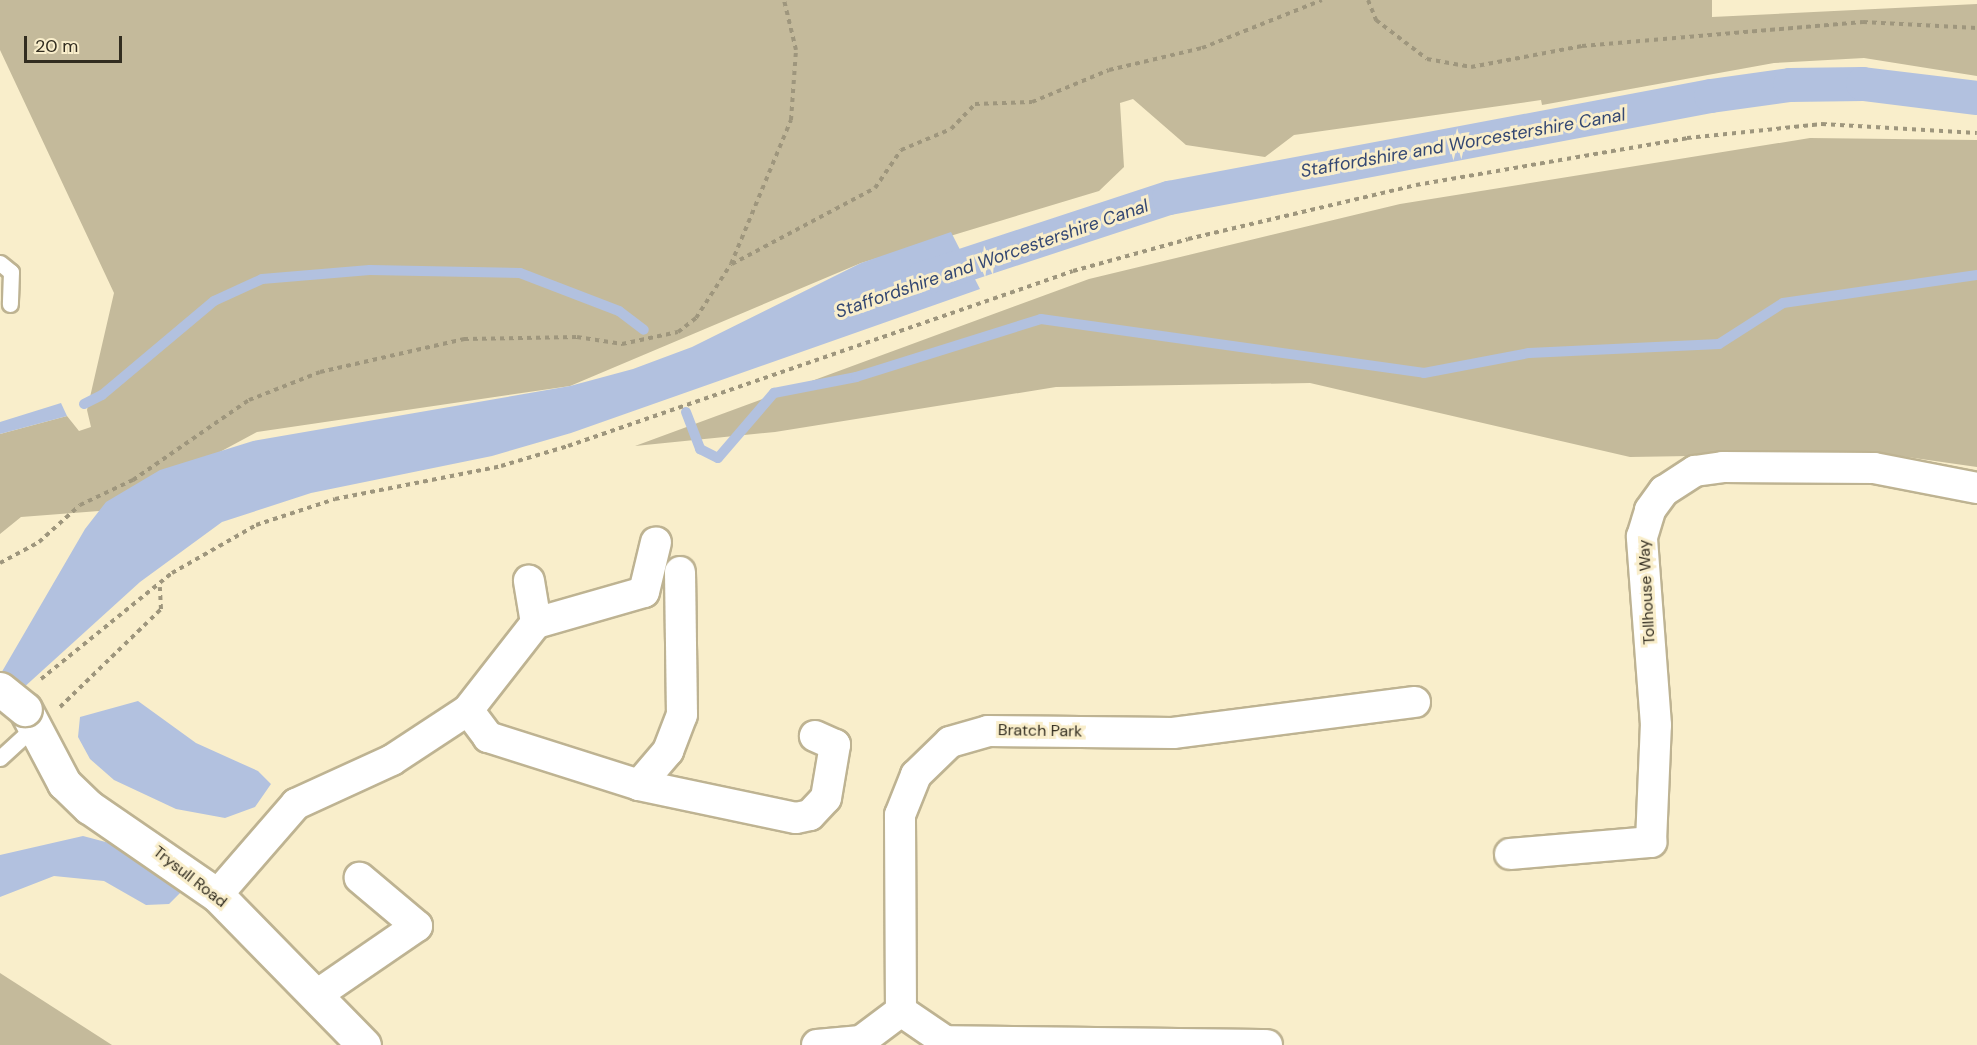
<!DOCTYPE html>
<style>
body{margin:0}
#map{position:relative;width:1977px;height:1045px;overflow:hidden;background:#f9eecb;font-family:"DM Sans",sans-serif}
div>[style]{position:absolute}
.green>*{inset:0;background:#c4ba9b}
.water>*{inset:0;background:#b2c1df}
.stream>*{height:10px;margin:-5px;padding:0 5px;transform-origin:5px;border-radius:5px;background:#b2c1df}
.canal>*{height:34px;margin:-17px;padding:0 17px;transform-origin:17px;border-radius:17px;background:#b2c1df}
.path>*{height:4px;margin-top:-2px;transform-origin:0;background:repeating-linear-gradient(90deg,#9e967d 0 4.5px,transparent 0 9px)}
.roads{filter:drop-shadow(2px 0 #beb392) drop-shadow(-2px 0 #beb392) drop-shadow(0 2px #beb392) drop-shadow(0 -2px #beb392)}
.service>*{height:15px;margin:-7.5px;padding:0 7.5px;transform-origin:7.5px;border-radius:7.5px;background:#fff}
.minor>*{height:30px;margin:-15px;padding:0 15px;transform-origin:15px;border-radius:15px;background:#fff}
.tertiary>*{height:33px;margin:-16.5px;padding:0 16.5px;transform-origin:16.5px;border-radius:16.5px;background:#fff}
.bridges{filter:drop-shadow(2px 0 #beb392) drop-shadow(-2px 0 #beb392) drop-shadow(0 2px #beb392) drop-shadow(0 -2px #beb392)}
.tertiary-bridge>*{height:33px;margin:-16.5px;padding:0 16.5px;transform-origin:16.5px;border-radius:16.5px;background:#fff}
span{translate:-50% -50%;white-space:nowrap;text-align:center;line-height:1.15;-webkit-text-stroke:6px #f9eecb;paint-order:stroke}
.street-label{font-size:16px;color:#322d20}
.water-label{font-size:18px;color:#334772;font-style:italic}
.scale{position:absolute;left:24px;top:36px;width:98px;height:27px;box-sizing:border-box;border:3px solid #322d20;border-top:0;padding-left:8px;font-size:18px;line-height:21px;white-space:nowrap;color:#322d20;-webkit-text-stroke:4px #f9eecb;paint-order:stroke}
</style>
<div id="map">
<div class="green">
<div style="clip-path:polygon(0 0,1712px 0,1712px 17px,1977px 4px,1977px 76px,1864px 58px,1774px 63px,1542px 105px,1541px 100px,1294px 135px,1265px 157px,1186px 145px,1133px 99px,1120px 103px,1124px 167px,1099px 191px,861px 263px,570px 386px,257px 432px,112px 510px,21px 517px,0 534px,0 434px,67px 416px,79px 431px,91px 427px,87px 410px,114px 293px,0 50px)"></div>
<div style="clip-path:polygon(1810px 138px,1977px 140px,1977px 467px,1879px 453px,1630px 457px,1310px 383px,1056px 387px,775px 432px,635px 446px,1089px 279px,1400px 204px)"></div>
<div style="clip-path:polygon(0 973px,112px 1045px,0 1045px)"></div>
</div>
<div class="water">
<div style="clip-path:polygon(951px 232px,980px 289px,571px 433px,492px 456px,311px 493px,222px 522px,140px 582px,0 709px,0 675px,85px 529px,106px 502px,160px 470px,253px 441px,570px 386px,633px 369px,692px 347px,861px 263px)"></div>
<div style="clip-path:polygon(61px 403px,67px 416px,0 434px,0 422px)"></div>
<div style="clip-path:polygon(138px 701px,196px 743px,258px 771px,271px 784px,255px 807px,225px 818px,176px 809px,114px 780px,90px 759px,78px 737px,80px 717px)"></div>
<div style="clip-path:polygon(83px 836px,132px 849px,183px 890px,169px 904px,146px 905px,104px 881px,54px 876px,0 897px,0 855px)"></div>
</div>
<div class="stream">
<div style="left:84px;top:404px;width:20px;rotate:-27deg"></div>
<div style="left:102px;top:395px;width:146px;rotate:-40deg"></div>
<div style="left:214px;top:301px;width:53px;rotate:-24.6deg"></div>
<div style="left:262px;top:279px;width:108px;rotate:-4.8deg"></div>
<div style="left:370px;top:270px;width:150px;rotate:1.1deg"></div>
<div style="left:520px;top:273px;width:106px;rotate:21deg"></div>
<div style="left:619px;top:311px;width:31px;rotate:37deg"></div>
<div style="left:686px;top:412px;width:40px;rotate:69deg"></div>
<div style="left:700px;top:449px;width:20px;rotate:27deg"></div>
<div style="left:718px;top:458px;width:86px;rotate:-49.3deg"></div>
<div style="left:774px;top:393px;width:84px;rotate:-11deg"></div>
<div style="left:856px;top:377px;width:194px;rotate:-17.4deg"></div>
<div style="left:1041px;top:319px;width:387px;rotate:8deg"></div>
<div style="left:1424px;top:373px;width:107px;rotate:-10.8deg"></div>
<div style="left:1529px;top:353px;width:190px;rotate:-2.7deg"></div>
<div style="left:1719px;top:344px;width:76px;rotate:-32.6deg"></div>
<div style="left:1783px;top:303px;width:196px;rotate:-8.2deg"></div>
</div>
<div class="canal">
<div style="left:922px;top:279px;width:260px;rotate:-18.2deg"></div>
<div style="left:1169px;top:198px;width:552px;rotate:-10.66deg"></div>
<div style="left:1711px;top:96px;width:80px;rotate:-7.9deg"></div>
<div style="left:1790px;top:85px;width:73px;rotate:-0.8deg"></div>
<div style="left:1863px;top:84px;width:115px;rotate:7deg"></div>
</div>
<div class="path">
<div style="left:1368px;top:0;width:22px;rotate:68deg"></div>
<div style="left:1376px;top:20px;width:64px;rotate:37.4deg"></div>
<div style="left:1427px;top:59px;width:45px;rotate:10.3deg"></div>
<div style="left:1471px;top:67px;width:113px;rotate:-10.7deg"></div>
<div style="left:1582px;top:46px;width:282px;rotate:-4.9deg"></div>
<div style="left:1863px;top:22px;width:114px;rotate:3deg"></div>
<div style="left:732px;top:264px;width:162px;rotate:-28deg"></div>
<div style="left:875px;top:188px;width:46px;rotate:-55.6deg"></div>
<div style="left:901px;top:150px;width:54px;rotate:-22.8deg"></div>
<div style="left:951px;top:129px;width:35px;rotate:-46deg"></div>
<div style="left:975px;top:104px;width:57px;rotate:-2deg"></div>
<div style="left:1032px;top:102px;width:83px;rotate:-22.6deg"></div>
<div style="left:1109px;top:70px;width:96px;rotate:-13.3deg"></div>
<div style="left:1202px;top:48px;width:129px;rotate:-21.8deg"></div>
<div style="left:0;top:563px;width:44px;rotate:-28.3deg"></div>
<div style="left:39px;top:542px;width:55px;rotate:-42.1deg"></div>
<div style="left:80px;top:505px;width:59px;rotate:-25.3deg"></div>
<div style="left:133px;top:480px;width:141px;rotate:-34.6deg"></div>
<div style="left:249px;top:400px;width:76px;rotate:-21.5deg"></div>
<div style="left:320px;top:372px;width:148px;rotate:-12.9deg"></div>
<div style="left:464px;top:339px;width:113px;rotate:-1deg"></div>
<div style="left:577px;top:337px;width:46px;rotate:8.8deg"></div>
<div style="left:622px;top:344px;width:57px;rotate:-12.1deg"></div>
<div style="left:678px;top:332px;width:23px;rotate:-38deg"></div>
<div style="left:696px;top:318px;width:64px;rotate:-57.1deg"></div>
<div style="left:731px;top:264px;width:156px;rotate:-67.4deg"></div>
<div style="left:791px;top:120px;width:70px;rotate:-85.9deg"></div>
<div style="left:796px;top:50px;width:51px;rotate:-103.5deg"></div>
<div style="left:41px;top:679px;width:169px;rotate:-39deg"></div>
<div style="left:172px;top:573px;width:97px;rotate:-29.7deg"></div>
<div style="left:256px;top:525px;width:83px;rotate:-18.2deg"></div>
<div style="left:335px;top:499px;width:169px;rotate:-11.2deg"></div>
<div style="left:501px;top:466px;width:70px;rotate:-16.6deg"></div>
<div style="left:568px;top:446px;width:534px;rotate:-19.11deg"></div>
<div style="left:1073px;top:271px;width:119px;rotate:-15.5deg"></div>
<div style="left:1188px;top:239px;width:234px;rotate:-13.3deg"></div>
<div style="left:1416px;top:185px;width:275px;rotate:-9.8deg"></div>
<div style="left:1687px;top:138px;width:136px;rotate:-5.9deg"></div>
<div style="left:1822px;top:124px;width:155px;rotate:3.3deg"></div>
<div style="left:60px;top:707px;width:141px;rotate:-44.1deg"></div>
<div style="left:161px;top:609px;width:22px;rotate:-93deg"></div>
</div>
<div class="roads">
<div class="service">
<div style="left:0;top:263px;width:14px;rotate:39deg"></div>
<div style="left:11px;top:272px;width:32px;rotate:92deg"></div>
<div style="left:0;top:758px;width:50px;rotate:-42.6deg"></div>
</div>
<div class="minor">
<div style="left:536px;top:623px;width:112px;rotate:-16deg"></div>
<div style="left:644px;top:592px;width:51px;rotate:-76.5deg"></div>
<div style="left:468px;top:710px;width:34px;rotate:53deg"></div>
<div style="left:488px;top:737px;width:158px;rotate:17.6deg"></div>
<div style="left:639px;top:785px;width:45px;rotate:-49.5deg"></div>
<div style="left:668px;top:751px;width:39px;rotate:-69deg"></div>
<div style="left:682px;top:715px;width:143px;rotate:-90.8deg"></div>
<div style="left:639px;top:785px;width:160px;rotate:11.9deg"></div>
<div style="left:796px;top:818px;width:14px;rotate:-12deg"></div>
<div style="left:810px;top:815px;width:23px;rotate:-47deg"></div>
<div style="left:826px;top:798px;width:54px;rotate:-80.4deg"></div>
<div style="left:835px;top:745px;width:22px;rotate:-156deg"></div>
<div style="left:1510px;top:854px;width:142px;rotate:-4.9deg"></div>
<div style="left:1651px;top:842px;width:117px;rotate:-87.6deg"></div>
<div style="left:1656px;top:725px;width:189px;rotate:-94.3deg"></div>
<div style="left:1642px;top:537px;width:28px;rotate:-73deg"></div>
<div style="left:1650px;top:510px;width:24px;rotate:-54deg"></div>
<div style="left:1664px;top:491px;width:37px;rotate:-33deg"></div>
<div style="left:1695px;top:471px;width:28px;rotate:-8deg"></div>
<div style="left:1723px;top:467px;width:151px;rotate:0.4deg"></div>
<div style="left:1874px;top:468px;width:105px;rotate:11deg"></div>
<div style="left:217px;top:895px;width:121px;rotate:-49deg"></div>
<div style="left:296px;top:804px;width:106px;rotate:-24.6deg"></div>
<div style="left:392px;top:760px;width:91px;rotate:-33.3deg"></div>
<div style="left:468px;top:710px;width:110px;rotate:-52deg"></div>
<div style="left:536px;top:623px;width:43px;rotate:-99.5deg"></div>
<div style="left:318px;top:994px;width:120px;rotate:-34.5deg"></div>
<div style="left:417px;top:926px;width:75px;rotate:-139.9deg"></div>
<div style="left:817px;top:1045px;width:44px;rotate:-5.2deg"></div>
<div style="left:861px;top:1041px;width:50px;rotate:-36.9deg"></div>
<div style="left:1267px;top:1045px;width:322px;rotate:-179.3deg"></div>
<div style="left:945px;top:1041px;width:53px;rotate:-145.7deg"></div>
<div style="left:901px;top:1011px;width:196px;rotate:-90.3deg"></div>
<div style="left:900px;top:815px;width:43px;rotate:-68.2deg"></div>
<div style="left:916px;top:775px;width:47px;rotate:-44.1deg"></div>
<div style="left:950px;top:742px;width:40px;rotate:-16deg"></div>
<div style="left:988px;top:731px;width:185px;rotate:0.6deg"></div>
<div style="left:1173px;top:733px;width:244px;rotate:-7.3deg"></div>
</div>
<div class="tertiary">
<div style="left:25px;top:709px;width:84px;rotate:62.2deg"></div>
<div style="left:64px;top:783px;width:35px;rotate:44deg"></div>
<div style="left:89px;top:807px;width:155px;rotate:34.5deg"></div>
<div style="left:217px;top:895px;width:210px;rotate:45.6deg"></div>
</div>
</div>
<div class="bridges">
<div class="tertiary-bridge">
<div style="left:0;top:689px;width:32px;rotate:39deg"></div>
</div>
</div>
<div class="street-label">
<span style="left:1647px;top:592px;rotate:-93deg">Tollhouse Way</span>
<span style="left:1040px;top:731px;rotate:1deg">Bratch Park</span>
<span style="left:190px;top:877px;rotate:38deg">Trysull Road</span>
</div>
<div class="water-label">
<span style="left:1463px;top:143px;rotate:-10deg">Staffordshire and Worcestershire Canal</span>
<span style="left:992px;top:259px;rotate:-19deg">Staffordshire and Worcestershire Canal</span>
</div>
<div class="scale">20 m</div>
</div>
